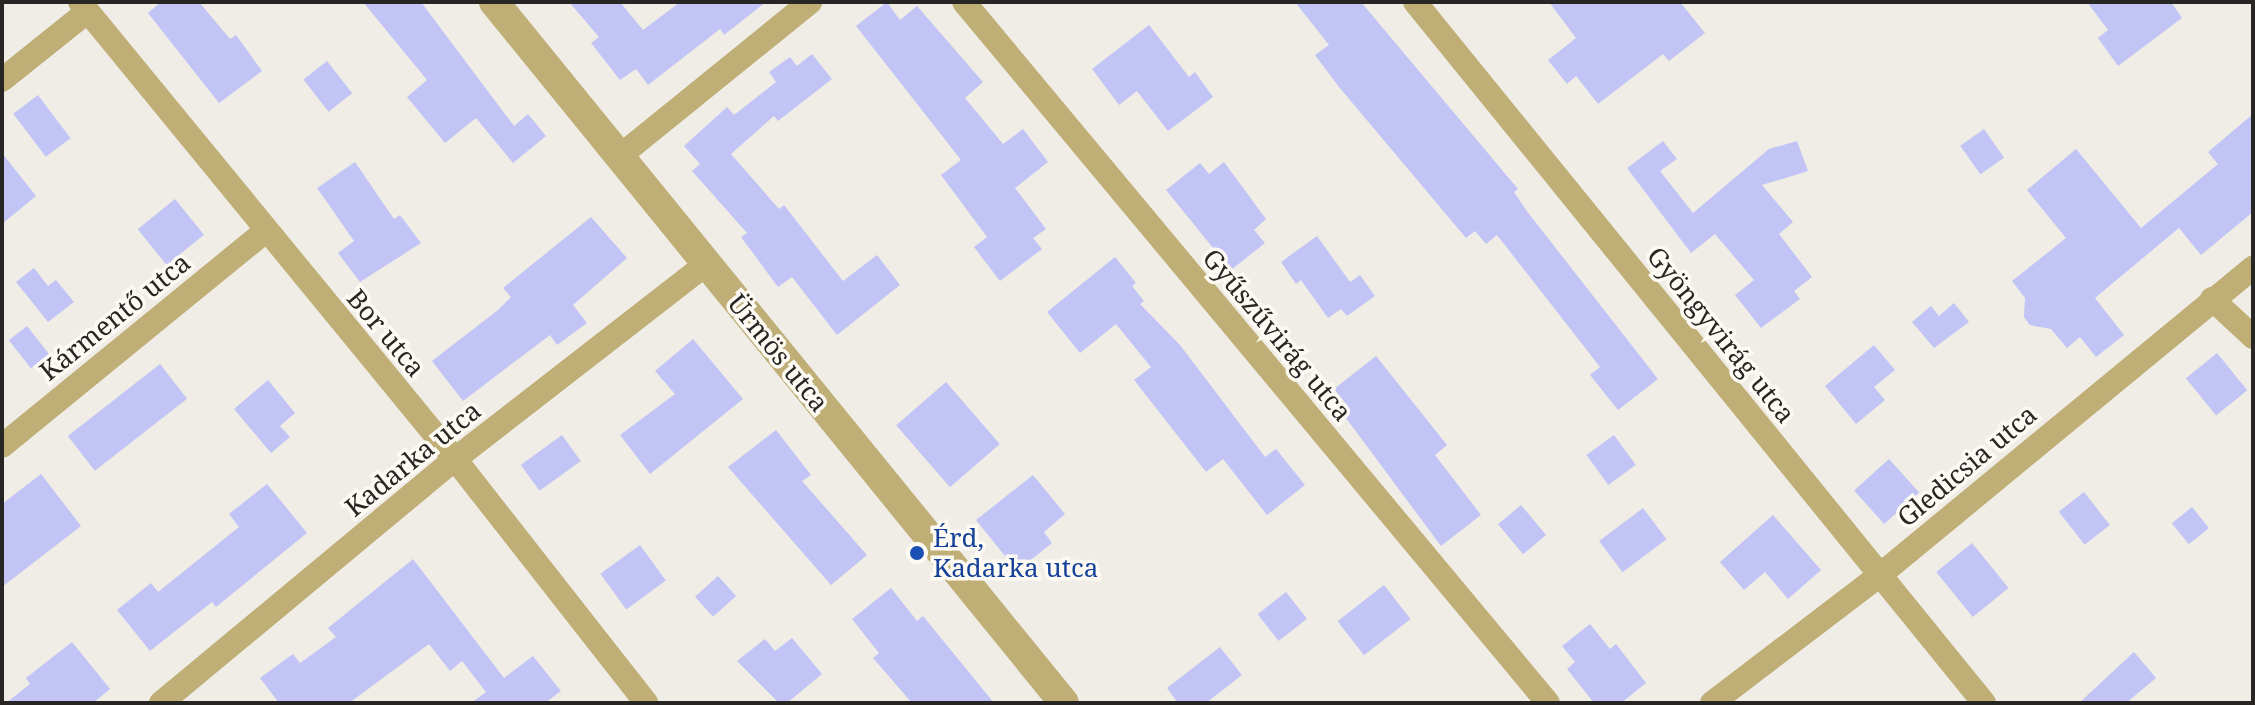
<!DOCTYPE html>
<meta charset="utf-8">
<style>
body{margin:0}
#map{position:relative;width:2255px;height:705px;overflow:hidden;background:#f0ede7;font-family:"Noto Serif",serif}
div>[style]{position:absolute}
.building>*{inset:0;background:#c1c4f4;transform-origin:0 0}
.minor>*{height:24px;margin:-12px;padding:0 12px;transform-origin:12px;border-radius:12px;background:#bfaf76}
.tertiary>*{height:30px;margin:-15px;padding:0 15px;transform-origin:15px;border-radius:15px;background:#bfaf76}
.dots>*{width:22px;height:22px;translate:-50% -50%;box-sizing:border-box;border:4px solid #fdfaf4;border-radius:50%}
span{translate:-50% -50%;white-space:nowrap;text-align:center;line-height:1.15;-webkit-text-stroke:7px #fdfaf4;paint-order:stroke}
.street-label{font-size:26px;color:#272624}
.transit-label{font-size:26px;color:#164399}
.left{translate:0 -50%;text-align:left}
.frame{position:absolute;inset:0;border:4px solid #272624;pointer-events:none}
</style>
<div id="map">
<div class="building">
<div style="clip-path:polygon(161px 2px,199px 2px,230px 39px,236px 35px,262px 71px,219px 103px,148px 13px)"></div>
<div style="clip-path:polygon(363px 2px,421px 2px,514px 126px,528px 114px,546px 136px,513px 163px,476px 118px,445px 143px,407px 97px,427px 80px)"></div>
<div style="clip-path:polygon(569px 2px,620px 2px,643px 30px,680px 2px,766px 2px,724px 35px,720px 29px,648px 85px,636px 69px,620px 80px,591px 43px,599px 37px)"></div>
<div style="clip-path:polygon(887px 2px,900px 20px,917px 6px,983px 82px,965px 98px,1003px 144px,1023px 129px,1048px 162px,1015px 188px,1046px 229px,1033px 238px,1042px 249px,1000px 281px,974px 247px,987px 237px,941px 175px,961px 160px,856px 26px)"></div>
<div style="clip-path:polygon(1295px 2px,1361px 2px,1518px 189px,1514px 192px,1526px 210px,1658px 379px,1618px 410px,1590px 375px,1600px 367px,1497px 235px,1486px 244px,1475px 231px,1466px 238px,1339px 87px,1315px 55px,1329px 45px)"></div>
<div style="clip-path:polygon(1549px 2px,1680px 2px,1705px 33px,1669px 61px,1663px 54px,1598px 104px,1576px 76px,1567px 84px,1548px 60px,1576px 38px)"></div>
<div style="clip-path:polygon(2087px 2px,2171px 2px,2182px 18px,2118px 66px,2098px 38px,2108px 30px)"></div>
<div style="clip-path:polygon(1149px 25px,1189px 77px,1195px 72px,1213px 97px,1168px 131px,1137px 91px,1119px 105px,1092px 69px)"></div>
<div style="clip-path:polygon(812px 54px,832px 79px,778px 121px,774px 116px,731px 154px,779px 209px,784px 205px,843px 281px,877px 255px,900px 285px,837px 335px,792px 277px,778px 287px,741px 237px,747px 233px,692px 171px,700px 164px,684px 146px,727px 107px,734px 115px,776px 82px,769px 72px,790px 57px,797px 66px)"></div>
<div style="left:327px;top:61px;width:41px;height:30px;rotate:52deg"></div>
<div style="left:38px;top:95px;width:54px;height:31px;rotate:53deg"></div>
<div style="clip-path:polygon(2253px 114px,2253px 212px,2201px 255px,2179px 228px,2095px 298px,2124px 335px,2096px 357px,2080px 337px,2067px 348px,2051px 329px,2030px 325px,2024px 317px,2025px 298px,2012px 281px,2066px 238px,2027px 190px,2076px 149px,2141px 228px,2218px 164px,2208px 152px)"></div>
<div style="left:1984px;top:129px;width:35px;height:29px;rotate:55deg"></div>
<div style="clip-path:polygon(1663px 141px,1677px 159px,1660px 171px,1693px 213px,1769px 149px,1797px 141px,1808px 171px,1762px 185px,1793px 222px,1779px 234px,1812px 277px,1794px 291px,1800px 299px,1761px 328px,1735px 295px,1754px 280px,1715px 234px,1691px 253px,1627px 168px)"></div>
<div style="clip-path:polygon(2px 153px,36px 196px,2px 224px)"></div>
<div style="clip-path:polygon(355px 162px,394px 219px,400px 215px,421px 243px,360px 282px,338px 253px,354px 241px,317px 188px)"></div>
<div style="clip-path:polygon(1224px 162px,1266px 219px,1254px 230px,1265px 243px,1231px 270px,1166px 190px,1200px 163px,1209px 174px)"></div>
<div style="left:175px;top:199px;width:46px;height:48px;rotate:51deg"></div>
<div style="clip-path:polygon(591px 217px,627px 258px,573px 305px,587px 323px,557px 345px,550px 335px,463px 401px,432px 361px,498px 310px,511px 297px,503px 288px)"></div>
<div style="clip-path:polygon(1317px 236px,1350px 282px,1360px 275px,1375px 296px,1347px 316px,1341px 309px,1328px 318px,1301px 280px,1296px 284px,1281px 262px)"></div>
<div style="clip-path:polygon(1115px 257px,1136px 283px,1132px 286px,1144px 301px,1140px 304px,1180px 345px,1265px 457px,1276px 449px,1305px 485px,1267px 515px,1223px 459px,1206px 472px,1156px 408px,1134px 380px,1151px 367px,1116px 324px,1080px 353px,1047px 312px)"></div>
<div style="clip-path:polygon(34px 268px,48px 286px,56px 280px,74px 302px,48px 322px,16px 282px)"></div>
<div style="clip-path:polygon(1954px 303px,1969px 322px,1934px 348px,1912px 322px,1931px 306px,1939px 316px)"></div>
<div style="left:27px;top:326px;width:36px;height:23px;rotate:52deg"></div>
<div style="clip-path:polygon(693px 339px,743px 399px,650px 474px,620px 435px,675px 394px,655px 371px)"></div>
<div style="clip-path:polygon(1874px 345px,1895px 370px,1874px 387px,1885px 400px,1856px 424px,1825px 386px)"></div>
<div style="left:2217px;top:353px;width:48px;height:40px;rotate:51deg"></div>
<div style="clip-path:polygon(1376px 356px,1447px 445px,1435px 455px,1481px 515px,1441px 546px,1340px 410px,1347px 405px,1334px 389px)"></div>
<div style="left:160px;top:364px;width:44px;height:117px;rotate:52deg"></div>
<div style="clip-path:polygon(268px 380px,295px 413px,280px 426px,290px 437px,271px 453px,234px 409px)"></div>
<div style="left:946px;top:382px;width:82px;height:66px;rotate:49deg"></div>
<div style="clip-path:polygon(776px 430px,811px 475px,802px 481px,867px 555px,831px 585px,728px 467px)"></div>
<div style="left:562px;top:435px;width:32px;height:51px;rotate:54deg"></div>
<div style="left:1614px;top:435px;width:37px;height:34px;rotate:54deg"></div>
<div style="left:1889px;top:459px;width:45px;height:47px;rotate:48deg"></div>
<div style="clip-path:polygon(41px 474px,81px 526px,2px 587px,2px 504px)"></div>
<div style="clip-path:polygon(1033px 475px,1065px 514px,1044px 532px,1052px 543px,1017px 571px,976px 520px)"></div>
<div style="clip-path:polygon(267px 484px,307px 533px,216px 607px,212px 602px,150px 651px,117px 610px,151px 583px,158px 592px,239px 527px,229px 514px)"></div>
<div style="left:2084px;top:492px;width:42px;height:32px;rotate:52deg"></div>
<div style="left:1521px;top:505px;width:39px;height:30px;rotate:50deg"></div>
<div style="left:2192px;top:507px;width:27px;height:26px;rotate:51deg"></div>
<div style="left:1643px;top:508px;width:39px;height:55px;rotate:53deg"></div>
<div style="clip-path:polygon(1773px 515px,1821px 570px,1788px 599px,1765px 572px,1744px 590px,1720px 562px)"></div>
<div style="left:1972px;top:543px;width:58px;height:46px;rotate:51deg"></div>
<div style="left:640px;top:545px;width:44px;height:49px;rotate:54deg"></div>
<div style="clip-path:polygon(413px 559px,504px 678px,533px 656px,561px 691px,545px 703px,471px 703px,486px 692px,462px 661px,450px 671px,429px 644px,349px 703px,279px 703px,260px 678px,293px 654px,300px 663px,336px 637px,328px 628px)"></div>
<div style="left:718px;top:576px;width:27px;height:31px;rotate:48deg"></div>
<div style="left:1384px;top:585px;width:43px;height:59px;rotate:52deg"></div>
<div style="clip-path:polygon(891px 588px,917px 621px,923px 616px,994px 703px,912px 703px,873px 658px,879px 653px,852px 619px)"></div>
<div style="left:1286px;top:592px;width:34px;height:36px;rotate:52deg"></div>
<div style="clip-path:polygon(1590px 624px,1610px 649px,1616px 644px,1646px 683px,1621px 703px,1594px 703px,1567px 669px,1575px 662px,1562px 646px)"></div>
<div style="clip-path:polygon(792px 638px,822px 674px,787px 703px,779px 703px,737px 661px,765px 639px,775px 651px)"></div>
<div style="clip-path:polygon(72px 642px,110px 689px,93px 703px,6px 703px,30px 684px,26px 678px)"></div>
<div style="clip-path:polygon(1220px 647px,1242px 675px,1206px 703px,1178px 703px,1167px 688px)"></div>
<div style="clip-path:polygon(2134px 652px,2156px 678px,2126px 703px,2079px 703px)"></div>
</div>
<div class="minor">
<div style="left:80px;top:2px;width:591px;rotate:50.63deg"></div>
<div style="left:455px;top:459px;width:310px;rotate:51.9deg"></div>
<div style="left:964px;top:2px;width:912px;rotate:50.2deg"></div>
<div style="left:1415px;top:2px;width:903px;rotate:50.93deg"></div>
<div style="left:2px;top:80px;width:109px;rotate:-38.7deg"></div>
<div style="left:620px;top:156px;width:245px;rotate:-39deg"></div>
<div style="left:2212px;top:299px;width:56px;rotate:42.8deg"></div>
<div style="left:2px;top:446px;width:338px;rotate:-39.2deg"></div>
<div style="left:161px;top:703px;width:382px;rotate:-39.7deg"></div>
<div style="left:455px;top:459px;width:318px;rotate:-37.8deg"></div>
<div style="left:1712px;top:703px;width:211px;rotate:-37.3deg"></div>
<div style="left:1880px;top:575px;width:484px;rotate:-39.5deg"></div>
</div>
<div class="tertiary">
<div style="left:494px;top:2px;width:903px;rotate:50.88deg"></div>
</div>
<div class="dots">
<div style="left:917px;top:553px;background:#1a4fb4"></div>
</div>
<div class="street-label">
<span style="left:115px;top:317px;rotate:-39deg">Kármentő utca</span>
<span style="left:386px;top:333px;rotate:50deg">Bor utca</span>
<span style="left:1277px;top:335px;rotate:50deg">Gyűszűvirág utca</span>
<span style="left:1721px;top:335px;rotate:51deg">Gyöngyvirág utca</span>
<span style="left:778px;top:353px;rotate:51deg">Ürmös utca</span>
<span style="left:413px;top:459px;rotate:-39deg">Kadarka utca</span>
<span style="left:1967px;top:466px;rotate:-40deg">Gledicsia utca</span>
</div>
<div class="transit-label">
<span class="left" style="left:933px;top:553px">Érd,<br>Kadarka utca</span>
</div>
<div class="frame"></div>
</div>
